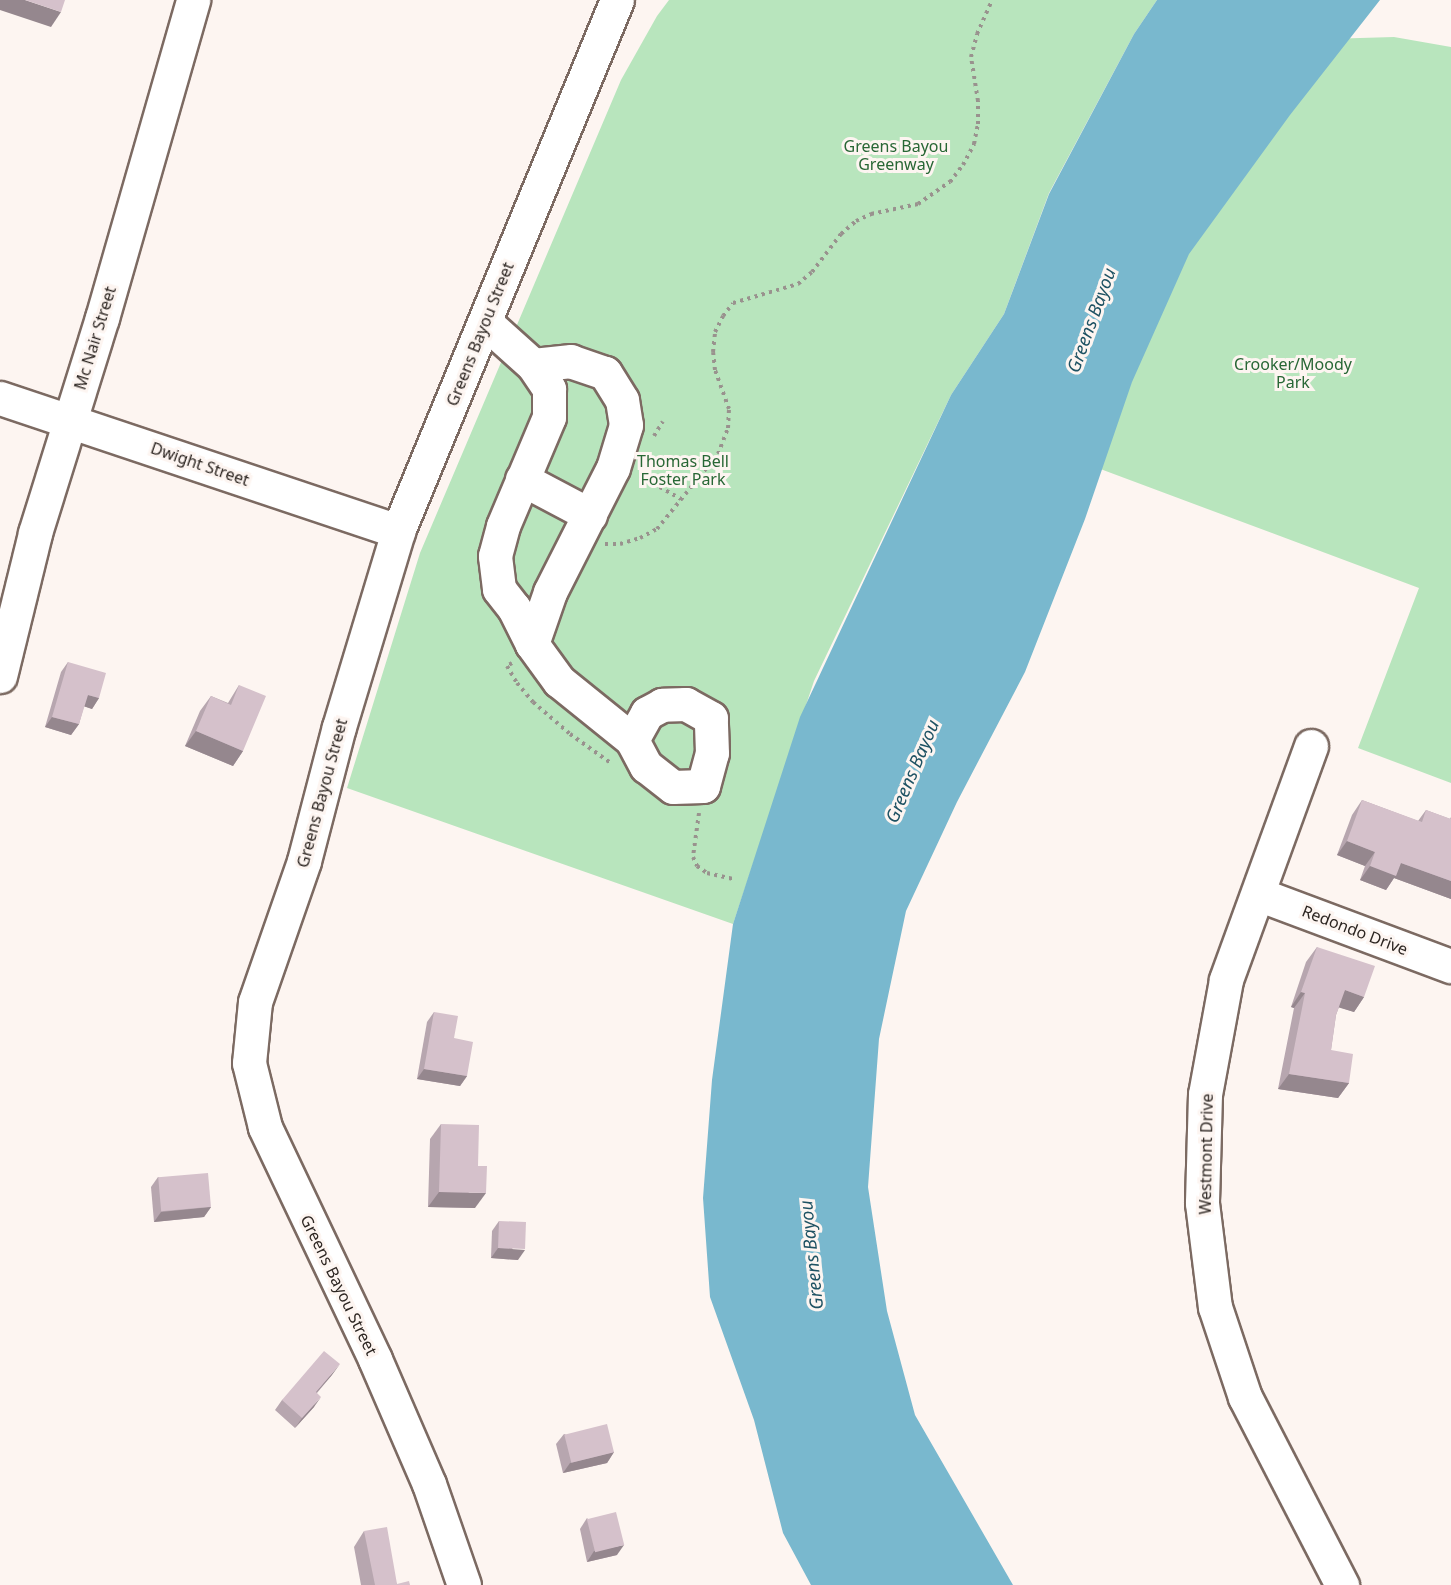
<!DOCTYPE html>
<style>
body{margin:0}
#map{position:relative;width:1451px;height:1585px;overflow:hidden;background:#fdf5f1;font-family:"Noto Sans",sans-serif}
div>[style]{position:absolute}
.green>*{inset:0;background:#b8e5bd}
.water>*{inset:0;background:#79b8ce}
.path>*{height:4px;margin-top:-2px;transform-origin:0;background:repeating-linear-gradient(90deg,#99928e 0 3px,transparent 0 7.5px)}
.roads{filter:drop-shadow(2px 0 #7c6a62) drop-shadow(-2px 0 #7c6a62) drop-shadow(0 2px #7c6a62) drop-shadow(0 -2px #7c6a62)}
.minor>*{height:33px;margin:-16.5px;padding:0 16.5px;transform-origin:16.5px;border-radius:16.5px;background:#fff}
.wall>*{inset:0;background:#b7a6af}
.shaded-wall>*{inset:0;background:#95878e}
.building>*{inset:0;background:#d5c1cb;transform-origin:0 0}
span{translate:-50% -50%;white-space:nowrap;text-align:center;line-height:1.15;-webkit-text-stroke:6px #fdf5f1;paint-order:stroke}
.park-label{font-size:16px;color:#286735}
.street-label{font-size:16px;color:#2d2622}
.water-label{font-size:18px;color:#1e5263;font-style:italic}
</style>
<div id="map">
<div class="green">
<div style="clip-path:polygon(669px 0,1157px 0,1134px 34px,1049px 193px,1004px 314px,951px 395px,814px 681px,733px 924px,347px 788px,420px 553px,621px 80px,657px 16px)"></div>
<div style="clip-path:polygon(1394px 37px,1451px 47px,1451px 783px,1358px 748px,1419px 588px,1087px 464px,1161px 284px,1326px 39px)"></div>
</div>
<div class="water">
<div style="clip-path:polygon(1157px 0,1380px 0,1290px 115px,1189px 254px,1132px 382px,1085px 519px,1025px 672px,957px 802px,906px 911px,879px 1039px,868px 1187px,887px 1311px,915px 1415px,1013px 1585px,811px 1585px,783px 1533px,754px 1420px,710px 1297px,703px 1198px,712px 1080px,733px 924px,800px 717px,951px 395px,1004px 314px,1049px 194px,1134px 34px)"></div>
</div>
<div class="path">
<div style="left:654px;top:436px;width:17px;rotate:-59deg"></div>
<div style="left:640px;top:476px;width:47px;rotate:29.3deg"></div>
<div style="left:605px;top:544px;width:15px"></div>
<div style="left:620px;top:544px;width:21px;rotate:-17deg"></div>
<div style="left:640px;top:538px;width:19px;rotate:-28deg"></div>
<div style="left:657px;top:529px;width:97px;rotate:-50.9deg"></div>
<div style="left:718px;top:454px;width:28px;rotate:-69deg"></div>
<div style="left:728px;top:428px;width:19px;rotate:-87deg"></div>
<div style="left:729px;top:409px;width:41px;rotate:-109.7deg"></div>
<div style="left:715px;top:370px;width:18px;rotate:-96deg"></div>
<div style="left:713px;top:352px;width:20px;rotate:-84deg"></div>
<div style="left:715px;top:332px;width:18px;rotate:-63deg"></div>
<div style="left:723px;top:316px;width:16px;rotate:-52deg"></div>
<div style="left:733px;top:303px;width:68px;rotate:-16.3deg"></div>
<div style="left:798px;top:284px;width:18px;rotate:-41deg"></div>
<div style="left:812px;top:272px;width:48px;rotate:-52.7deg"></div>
<div style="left:841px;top:234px;width:20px;rotate:-41deg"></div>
<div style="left:856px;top:221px;width:17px;rotate:-25deg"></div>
<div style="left:871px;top:214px;width:48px;rotate:-12deg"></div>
<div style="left:918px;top:204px;width:39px;rotate:-35deg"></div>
<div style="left:950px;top:182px;width:21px;rotate:-53deg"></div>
<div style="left:963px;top:165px;width:24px;rotate:-62deg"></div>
<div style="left:974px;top:144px;width:20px;rotate:-79deg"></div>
<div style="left:978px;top:124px;width:23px;rotate:-90deg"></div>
<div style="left:978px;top:101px;width:45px;rotate:-99deg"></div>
<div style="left:971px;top:57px;width:24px;rotate:-75deg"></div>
<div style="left:977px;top:34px;width:37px;rotate:-66deg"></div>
<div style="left:512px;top:663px;width:6px;rotate:149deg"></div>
<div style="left:507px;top:666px;width:20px;rotate:60deg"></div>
<div style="left:517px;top:683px;width:25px;rotate:50deg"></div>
<div style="left:533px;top:702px;width:49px;rotate:40.9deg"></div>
<div style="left:570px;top:734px;width:52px;rotate:35.5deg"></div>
<div style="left:699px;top:813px;width:44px;rotate:97.8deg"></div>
<div style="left:693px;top:857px;width:10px;rotate:66deg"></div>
<div style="left:697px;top:866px;width:12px;rotate:35deg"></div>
<div style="left:707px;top:873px;width:28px;rotate:13deg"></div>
</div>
<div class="roads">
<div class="minor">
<div style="left:485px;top:322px;width:64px;rotate:41.9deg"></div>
<div style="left:533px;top:365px;width:29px;rotate:56deg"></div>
<div style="left:549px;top:389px;width:28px;rotate:90deg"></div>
<div style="left:549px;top:417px;width:118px;rotate:112.9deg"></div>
<div style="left:503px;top:526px;width:31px;rotate:105deg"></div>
<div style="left:495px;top:556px;width:33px;rotate:83deg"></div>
<div style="left:499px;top:589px;width:24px;rotate:52deg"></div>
<div style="left:514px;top:608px;width:40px;rotate:63.4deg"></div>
<div style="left:532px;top:644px;width:46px;rotate:53.9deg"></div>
<div style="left:559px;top:681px;width:94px;rotate:38.9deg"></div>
<div style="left:632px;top:740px;width:30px;rotate:62deg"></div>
<div style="left:646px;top:766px;width:34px;rotate:38deg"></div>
<div style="left:673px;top:787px;width:30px;rotate:-2deg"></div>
<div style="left:703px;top:786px;width:34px;rotate:-75deg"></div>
<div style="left:712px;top:753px;width:35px;rotate:-92deg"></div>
<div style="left:711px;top:718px;width:29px;rotate:-151deg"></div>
<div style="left:686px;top:704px;width:24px;rotate:178deg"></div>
<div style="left:662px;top:705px;width:17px;rotate:152deg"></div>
<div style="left:647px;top:713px;width:31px;rotate:119deg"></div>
<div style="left:0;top:398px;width:420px;rotate:18.5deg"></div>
<div style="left:522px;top:479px;width:77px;rotate:27.9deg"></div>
<div style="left:532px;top:644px;width:55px;rotate:-70.9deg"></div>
<div style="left:550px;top:592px;width:139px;rotate:-63.1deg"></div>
<div style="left:613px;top:468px;width:45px;rotate:-73.2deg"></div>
<div style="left:626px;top:425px;width:25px;rotate:-99deg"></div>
<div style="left:622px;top:400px;width:32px;rotate:-122deg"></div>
<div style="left:605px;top:373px;width:36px;rotate:-161deg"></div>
<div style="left:571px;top:361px;width:38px;rotate:174deg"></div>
<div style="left:0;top:676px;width:147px;rotate:-76.2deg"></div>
<div style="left:35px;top:533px;width:225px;rotate:-72.7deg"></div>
<div style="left:102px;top:318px;width:331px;rotate:-74deg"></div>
<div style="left:1311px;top:746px;width:249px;rotate:110deg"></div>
<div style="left:1226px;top:980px;width:116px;rotate:100.4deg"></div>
<div style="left:1205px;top:1094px;width:109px;rotate:91.6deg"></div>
<div style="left:1202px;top:1203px;width:105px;rotate:82.9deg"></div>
<div style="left:1215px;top:1307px;width:95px;rotate:71.6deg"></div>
<div style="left:1245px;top:1397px;width:212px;rotate:62.7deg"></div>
<div style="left:1258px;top:894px;width:206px;rotate:20.5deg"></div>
<div style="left:464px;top:1585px;width:107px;rotate:-109.1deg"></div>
<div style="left:429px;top:1484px;width:136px;rotate:-113.4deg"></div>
<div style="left:375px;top:1359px;width:257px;rotate:-115.4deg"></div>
<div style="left:265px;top:1127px;width:66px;rotate:-104deg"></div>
<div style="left:249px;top:1063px;width:61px;rotate:-84.4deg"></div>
<div style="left:255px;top:1002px;width:149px;rotate:-70.8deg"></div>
<div style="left:304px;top:861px;width:138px;rotate:-75.4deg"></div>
<div style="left:339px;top:727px;width:205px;rotate:-73.2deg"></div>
<div style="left:398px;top:531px;width:574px;rotate:-67.59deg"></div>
</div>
</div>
<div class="wall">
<div style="clip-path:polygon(68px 662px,99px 698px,92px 709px,84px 706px,79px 724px,71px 735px,45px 727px,61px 672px)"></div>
<div style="clip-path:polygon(239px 685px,243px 751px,233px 766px,185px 746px,200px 711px,211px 696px,228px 703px)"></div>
<div style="clip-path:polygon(1362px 800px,1418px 821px,1426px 810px,1450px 819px,1451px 817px,1451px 899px,1394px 878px,1386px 890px,1360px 880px,1365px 866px,1337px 855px,1352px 815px)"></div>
<div style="clip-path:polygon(1317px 947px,1364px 997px,1354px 1012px,1339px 1007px,1336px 1015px,1331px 1050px,1349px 1083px,1338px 1098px,1278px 1089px,1294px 1008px,1291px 1007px,1306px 962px)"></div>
<div style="clip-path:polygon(434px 1012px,454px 1038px,467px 1076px,460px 1086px,417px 1079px,427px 1022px)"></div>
<div style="clip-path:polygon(441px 1124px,475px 1208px,428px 1207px,430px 1139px)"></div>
<div style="clip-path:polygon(158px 1177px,211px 1207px,204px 1217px,154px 1222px,151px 1187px)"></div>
<div style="clip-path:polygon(499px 1221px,518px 1260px,491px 1258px,492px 1231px)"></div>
<div style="clip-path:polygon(332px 1375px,317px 1393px,314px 1407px,295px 1428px,275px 1410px,282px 1400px)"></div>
<div style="clip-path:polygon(564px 1434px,614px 1452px,607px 1463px,563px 1473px,556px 1444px)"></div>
<div style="clip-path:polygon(587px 1518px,617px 1555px,587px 1562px,580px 1529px)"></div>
<div style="clip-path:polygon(364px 1531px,397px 1584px,410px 1585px,361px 1585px,354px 1547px)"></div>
</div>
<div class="shaded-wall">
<div style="clip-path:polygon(0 0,25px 0,61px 12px,51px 27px,0 10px)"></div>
<div style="clip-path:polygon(88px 695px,99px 698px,92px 709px,80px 705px)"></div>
<div style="clip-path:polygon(52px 717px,79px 724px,71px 735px,45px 727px)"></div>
<div style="clip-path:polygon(196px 731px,243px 751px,233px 766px,185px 746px)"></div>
<div style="clip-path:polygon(1347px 841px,1375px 852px,1365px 866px,1337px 855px)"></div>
<div style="clip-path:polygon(1401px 863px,1451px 881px,1451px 899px,1394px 878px,1386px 890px,1360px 880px,1370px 866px)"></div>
<div style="clip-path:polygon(1345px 990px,1364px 997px,1354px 1012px,1334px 1006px)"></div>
<div style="clip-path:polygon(1301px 992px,1305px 993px,1294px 1008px,1291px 1007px)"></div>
<div style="clip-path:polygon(424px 1069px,467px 1076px,460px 1086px,417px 1079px)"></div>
<div style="clip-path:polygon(1289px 1074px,1349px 1083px,1338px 1098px,1278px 1089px)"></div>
<div style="clip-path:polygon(439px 1192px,486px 1193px,475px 1208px,428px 1207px)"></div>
<div style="clip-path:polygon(211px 1207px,204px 1217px,154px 1222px,161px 1212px)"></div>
<div style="clip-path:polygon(498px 1248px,525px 1250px,518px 1260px,491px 1258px)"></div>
<div style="clip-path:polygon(340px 1364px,332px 1375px,308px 1402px,316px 1392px)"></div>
<div style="clip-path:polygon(321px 1397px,314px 1407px,295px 1428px,302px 1418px)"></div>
<div style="clip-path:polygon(614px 1452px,607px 1463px,563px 1473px,570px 1463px)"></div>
<div style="clip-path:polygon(624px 1545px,617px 1555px,587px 1562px,594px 1551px)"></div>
</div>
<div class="building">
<div style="clip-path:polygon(25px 0,65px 0,61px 12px)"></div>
<div style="clip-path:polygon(68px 662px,106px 673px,99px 698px,88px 695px,79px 724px,52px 717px)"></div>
<div style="clip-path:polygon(239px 685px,266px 696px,243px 751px,196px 731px,211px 696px,231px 705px)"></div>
<div style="clip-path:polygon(1362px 800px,1422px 822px,1426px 810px,1451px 819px,1451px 881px,1401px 863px,1396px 876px,1370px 866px,1375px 852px,1347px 841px)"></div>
<div style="clip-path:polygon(1317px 947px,1375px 966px,1364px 997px,1345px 990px,1336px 1015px,1331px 1050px,1353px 1054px,1349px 1083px,1289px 1074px,1305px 993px,1301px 992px)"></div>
<div style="clip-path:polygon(434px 1012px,458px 1016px,454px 1038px,473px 1042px,467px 1076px,424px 1069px)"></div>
<div style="clip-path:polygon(441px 1124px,479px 1125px,478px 1166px,487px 1166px,486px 1193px,439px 1192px)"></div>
<div style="left:208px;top:1173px;width:34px;height:50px;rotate:85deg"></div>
<div style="left:499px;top:1221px;width:27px;height:27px;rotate:2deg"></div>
<div style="clip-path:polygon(324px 1351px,340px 1364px,316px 1392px,321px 1397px,302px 1418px,282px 1400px)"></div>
<div style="left:607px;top:1424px;width:29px;height:44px;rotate:76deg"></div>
<div style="left:616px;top:1512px;width:34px;height:30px;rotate:76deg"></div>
<div style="clip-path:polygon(387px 1527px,397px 1584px,409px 1581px,410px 1585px,375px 1585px,364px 1531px)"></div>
</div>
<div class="park-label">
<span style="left:896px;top:155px">Greens Bayou<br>Greenway</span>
<span style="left:1293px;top:373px">Crooker/Moody<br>Park</span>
<span style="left:683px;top:470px">Thomas Bell<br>Foster Park</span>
</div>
<div class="street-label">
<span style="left:480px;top:334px;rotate:-68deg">Greens Bayou Street</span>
<span style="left:95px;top:338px;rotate:-73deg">Mc Nair Street</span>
<span style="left:200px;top:464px;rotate:19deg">Dwight Street</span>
<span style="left:322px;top:793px;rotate:-75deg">Greens Bayou Street</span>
<span style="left:1355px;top:930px;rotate:21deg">Redondo Drive</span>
<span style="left:1206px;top:1154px;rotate:-89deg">Westmont Drive</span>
<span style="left:339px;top:1285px;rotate:64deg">Greens Bayou Street</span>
</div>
<div class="water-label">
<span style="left:1091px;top:320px;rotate:-70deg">Greens Bayou</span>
<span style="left:912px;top:771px;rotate:-67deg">Greens Bayou</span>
<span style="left:811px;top:1255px;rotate:-96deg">Greens Bayou</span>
</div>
</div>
